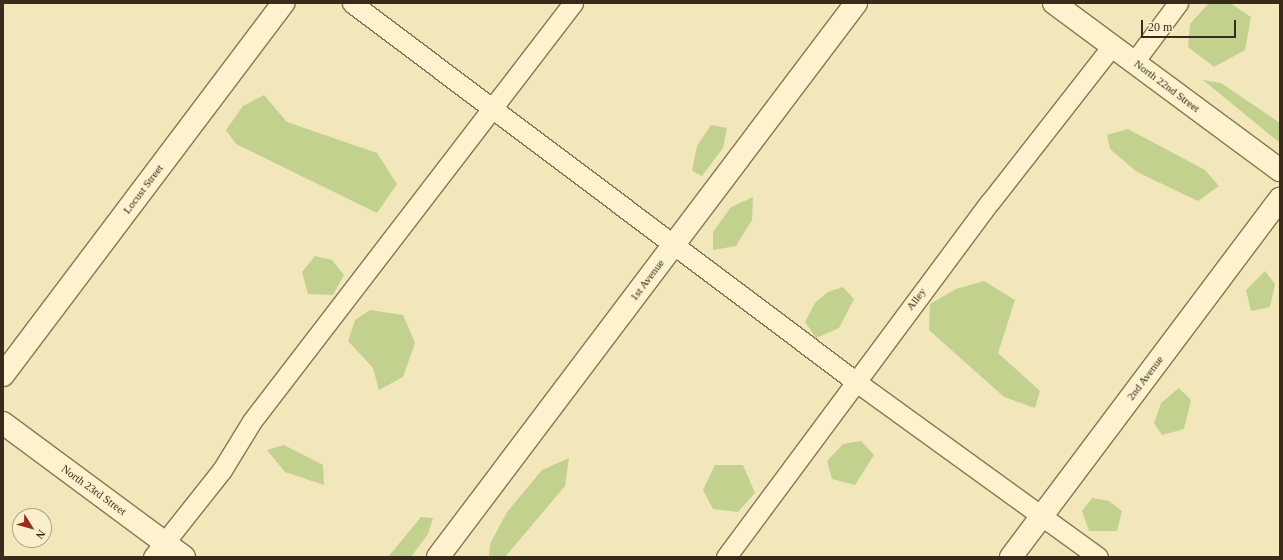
<!DOCTYPE html>
<style>
body{margin:0}
#map{position:relative;width:1283px;height:560px;overflow:hidden;background:#f2e7ba;font-family:"Times New Roman",serif}
div>[style]{position:absolute}
.green>*{inset:0;background:#c2d18e}
.roads{filter:drop-shadow(1px 0 #8b7653) drop-shadow(-1px 0 #8b7653) drop-shadow(0 1px #8b7653) drop-shadow(0 -1px #8b7653)}
.service>*{height:19px;margin:-9.5px;padding:0 9.5px;transform-origin:9.5px;border-radius:9.5px;background:#fcf3ce}
.minor>*{height:22px;margin:-11px;padding:0 11px;transform-origin:11px;border-radius:11px;background:#fcf3ce}
.tertiary>*{height:22px;margin:-11px;padding:0 11px;transform-origin:11px;border-radius:11px;background:#fcf3ce}
span{translate:-50% -50%;white-space:nowrap;text-align:center;line-height:1.15;-webkit-text-stroke:3px #f9f0cb;paint-order:stroke}
.street-label{font-size:11px;color:#382b1a}
.frame{position:absolute;inset:0;border:4px solid #382b1a;pointer-events:none}
.north{position:absolute;left:12px;top:508px;width:40px;height:40px;box-sizing:border-box;background:#f9f0cb;border:1px solid #aca184;border-radius:50%;rotate:127deg;font-size:11px;font-weight:700;line-height:16px;text-align:center;color:#382b1a}
.north::after{content:'';display:block;margin:auto;width:14px;height:18px;background:#a0291d;clip-path:polygon(50% 0,100% 100%,50% 72%,0 100%)}
.scale{position:absolute;left:1141px;top:20px;width:95px;height:18px;box-sizing:border-box;border:2px solid #382b1a;border-top:0;padding-left:5px;font-size:12px;line-height:14px;white-space:nowrap;color:#382b1a;-webkit-text-stroke:3px #f9f0cb;paint-order:stroke}
</style>
<div id="map">
<div class="green">
<div style="clip-path:polygon(1230px 3px,1251px 17px,1245px 50px,1214px 67px,1188px 47px,1190px 24px,1208px 4px)"></div>
<div style="clip-path:polygon(1203px 80px,1221px 83px,1280px 123px,1280px 143px)"></div>
<div style="clip-path:polygon(264px 95px,287px 122px,377px 153px,397px 184px,377px 213px,236px 144px,226px 130px,243px 106px)"></div>
<div style="clip-path:polygon(711px 125px,727px 128px,723px 148px,702px 176px,692px 171px,697px 146px)"></div>
<div style="clip-path:polygon(1128px 129px,1205px 170px,1219px 186px,1198px 201px,1137px 172px,1110px 149px,1107px 135px)"></div>
<div style="clip-path:polygon(753px 197px,752px 220px,736px 246px,713px 250px,713px 232px,731px 207px)"></div>
<div style="clip-path:polygon(315px 256px,332px 260px,344px 275px,333px 295px,308px 294px,302px 272px)"></div>
<div style="clip-path:polygon(1265px 271px,1275px 284px,1270px 307px,1251px 311px,1246px 290px)"></div>
<div style="clip-path:polygon(984px 281px,1015px 300px,998px 353px,1040px 391px,1035px 408px,1004px 397px,929px 330px,930px 304px,956px 289px)"></div>
<div style="clip-path:polygon(843px 287px,854px 299px,839px 328px,816px 338px,805px 322px,815px 303px,828px 292px)"></div>
<div style="clip-path:polygon(370px 310px,403px 315px,415px 343px,403px 377px,379px 390px,373px 368px,348px 341px,355px 320px)"></div>
<div style="clip-path:polygon(1179px 388px,1191px 400px,1184px 429px,1162px 435px,1154px 423px,1161px 403px)"></div>
<div style="clip-path:polygon(861px 441px,874px 455px,855px 485px,832px 479px,827px 461px,843px 444px)"></div>
<div style="clip-path:polygon(284px 445px,323px 465px,324px 485px,285px 472px,267px 450px)"></div>
<div style="clip-path:polygon(569px 458px,565px 486px,505px 557px,489px 557px,490px 544px,507px 512px,542px 470px)"></div>
<div style="clip-path:polygon(715px 465px,743px 465px,755px 493px,738px 512px,713px 509px,703px 490px)"></div>
<div style="clip-path:polygon(1092px 498px,1109px 501px,1122px 511px,1117px 531px,1089px 531px,1082px 511px)"></div>
<div style="clip-path:polygon(421px 517px,433px 518px,428px 534px,411px 557px,388px 557px)"></div>
</div>
<div class="roads">
<div class="service">
<div style="left:352px;top:3px;width:629px;rotate:36.92deg"></div>
<div style="left:855px;top:381px;width:300px;rotate:35.9deg"></div>
<div style="left:1134px;top:62px;width:74px;rotate:-53.3deg"></div>
<div style="left:153px;top:557px;width:111px;rotate:-51.6deg"></div>
<div style="left:222px;top:470px;width:57px;rotate:-58.5deg"></div>
<div style="left:252px;top:421px;width:527px;rotate:-52.48deg"></div>
<div style="left:726px;top:557px;width:442px;rotate:-53.4deg"></div>
<div style="left:990px;top:202px;width:198px;rotate:-52deg"></div>
</div>
<div class="minor">
<div style="left:1054px;top:3px;width:281px;rotate:36.5deg"></div>
<div style="left:3px;top:423px;width:225px;rotate:36.5deg"></div>
<div style="left:438px;top:557px;width:694px;rotate:-52.96deg"></div>
<div style="left:1011px;top:557px;width:448px;rotate:-53.1deg"></div>
</div>
<div class="tertiary">
<div style="left:3px;top:375px;width:466px;rotate:-53deg"></div>
</div>
</div>
<div class="street-label">
<span style="left:1167px;top:86px;rotate:37deg">North 22nd Street</span>
<span style="left:143px;top:189px;rotate:-53deg">Locust Street</span>
<span style="left:647px;top:280px;rotate:-53deg">1st Avenue</span>
<span style="left:916px;top:299px;rotate:-53deg">Alley</span>
<span style="left:1145px;top:378px;rotate:-53deg">2nd Avenue</span>
<span style="left:94px;top:490px;rotate:36deg">North 23rd Street</span>
</div>
<div class="frame"></div>
<div class="north">N</div>
<div class="scale">20 m</div>
</div>
